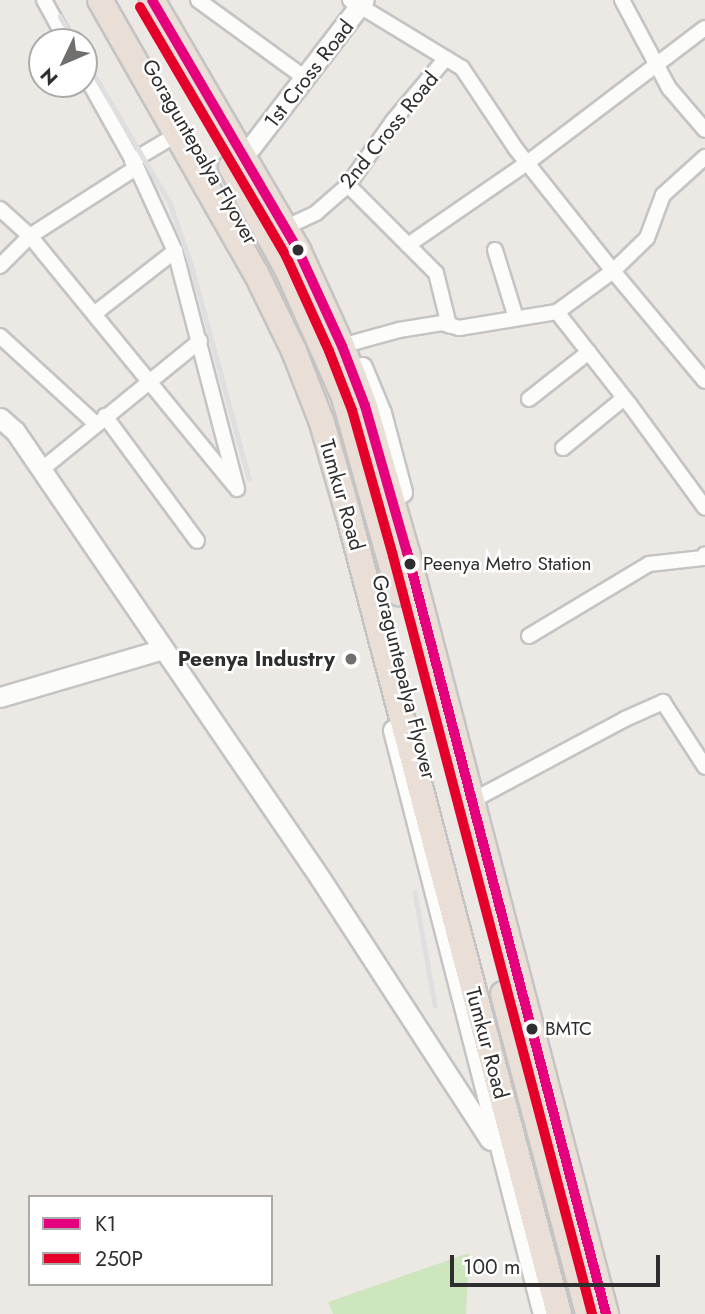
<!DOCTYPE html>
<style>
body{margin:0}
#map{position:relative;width:705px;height:1314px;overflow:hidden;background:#ece8e4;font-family:Jost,sans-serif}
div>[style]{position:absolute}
.green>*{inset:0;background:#cee6be}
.roads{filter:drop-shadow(2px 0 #c5c4c5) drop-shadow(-2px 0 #c5c4c5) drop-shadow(0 2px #c5c4c5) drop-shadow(0 -2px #c5c4c5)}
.street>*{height:14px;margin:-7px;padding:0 7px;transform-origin:7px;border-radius:7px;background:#fcfcfb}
.secondary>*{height:19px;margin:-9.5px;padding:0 9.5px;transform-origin:9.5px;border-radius:9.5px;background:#fcfcfb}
.highway>*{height:24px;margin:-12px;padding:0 12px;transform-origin:12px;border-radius:12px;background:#eadfd6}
.rail>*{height:4.5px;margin:-2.25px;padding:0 2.25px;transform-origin:2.25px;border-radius:2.25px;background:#dfdfe1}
.bus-1>*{height:10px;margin:-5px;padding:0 5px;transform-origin:5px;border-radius:5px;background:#e5007d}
.bus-2>*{height:10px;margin:-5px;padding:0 5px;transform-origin:5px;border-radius:5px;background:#e4002b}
.dots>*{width:19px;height:19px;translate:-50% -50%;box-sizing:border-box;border:4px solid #fff;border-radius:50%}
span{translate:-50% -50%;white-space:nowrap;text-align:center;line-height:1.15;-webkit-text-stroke:5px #fff;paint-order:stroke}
.bus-label{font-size:19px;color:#2e2e2e}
.left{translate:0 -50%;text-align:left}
.street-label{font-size:21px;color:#2e2e2e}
.poi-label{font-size:21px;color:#2e2e2e;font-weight:700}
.right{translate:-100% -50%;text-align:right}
.legend{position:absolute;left:28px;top:1195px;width:245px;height:91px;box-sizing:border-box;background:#fff;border:2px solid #ababab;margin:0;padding:9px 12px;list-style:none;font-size:21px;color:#2e2e2e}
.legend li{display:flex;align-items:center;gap:14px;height:35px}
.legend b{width:35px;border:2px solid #ababab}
.north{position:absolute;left:28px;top:28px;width:70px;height:70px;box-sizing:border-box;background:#fff;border:2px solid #ababab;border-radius:50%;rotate:226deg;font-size:19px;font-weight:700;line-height:28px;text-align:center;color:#2e2e2e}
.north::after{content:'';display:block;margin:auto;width:24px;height:32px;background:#706f6e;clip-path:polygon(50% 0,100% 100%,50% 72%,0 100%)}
.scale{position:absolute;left:450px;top:1255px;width:210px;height:32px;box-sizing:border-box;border:4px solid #2e2e2e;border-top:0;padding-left:9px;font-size:21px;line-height:24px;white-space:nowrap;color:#2e2e2e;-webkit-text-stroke:5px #fff;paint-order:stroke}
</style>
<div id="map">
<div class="green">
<div style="clip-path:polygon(469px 1253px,466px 1314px,333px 1314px,328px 1302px)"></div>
</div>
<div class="roads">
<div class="street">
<div style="left:44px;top:0;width:48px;rotate:61.3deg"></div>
<div style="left:198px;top:0;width:132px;rotate:36.1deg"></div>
<div style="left:350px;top:0;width:131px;rotate:31.3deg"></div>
<div style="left:462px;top:68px;width:97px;rotate:56.3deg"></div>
<div style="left:516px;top:149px;width:156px;rotate:51.5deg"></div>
<div style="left:613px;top:271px;width:47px;rotate:-44.1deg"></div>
<div style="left:647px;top:238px;width:46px;rotate:-69.6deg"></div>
<div style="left:663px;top:195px;width:57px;rotate:-42.1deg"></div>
<div style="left:622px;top:0;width:100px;rotate:61.9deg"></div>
<div style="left:669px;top:88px;width:55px;rotate:49.4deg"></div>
<div style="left:84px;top:73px;width:107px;rotate:60.8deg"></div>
<div style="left:136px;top:166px;width:94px;rotate:65.4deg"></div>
<div style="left:175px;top:251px;width:246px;rotate:75.4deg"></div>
<div style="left:132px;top:161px;width:43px;rotate:-30.7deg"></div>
<div style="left:348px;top:185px;width:124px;rotate:45deg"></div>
<div style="left:436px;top:273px;width:54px;rotate:76deg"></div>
<div style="left:0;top:209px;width:40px;rotate:42deg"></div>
<div style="left:30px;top:236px;width:322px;rotate:50.7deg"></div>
<div style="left:295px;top:223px;width:23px;rotate:-25deg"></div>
<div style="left:316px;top:213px;width:43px;rotate:-41.2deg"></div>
<div style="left:348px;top:185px;width:78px;rotate:-54.9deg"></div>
<div style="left:393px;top:121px;width:82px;rotate:-49.9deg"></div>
<div style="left:408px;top:245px;width:145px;rotate:-34.6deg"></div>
<div style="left:527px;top:163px;width:223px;rotate:-37.2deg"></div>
<div style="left:495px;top:250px;width:71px;rotate:72.8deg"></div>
<div style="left:0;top:266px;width:42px;rotate:-45deg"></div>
<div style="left:30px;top:236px;width:126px;rotate:-32.7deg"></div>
<div style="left:557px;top:312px;width:118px;rotate:51.9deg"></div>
<div style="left:630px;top:405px;width:127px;rotate:53.9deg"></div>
<div style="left:94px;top:314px;width:103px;rotate:-37.9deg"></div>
<div style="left:0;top:336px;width:130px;rotate:42.5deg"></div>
<div style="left:352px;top:343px;width:49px;rotate:-15.5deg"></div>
<div style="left:399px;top:330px;width:44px;rotate:-9.2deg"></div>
<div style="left:442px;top:323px;width:18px;rotate:16deg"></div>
<div style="left:459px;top:328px;width:99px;rotate:-9.3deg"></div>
<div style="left:557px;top:312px;width:69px;rotate:-36.2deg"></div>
<div style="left:613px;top:271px;width:143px;rotate:50.1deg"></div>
<div style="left:529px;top:399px;width:76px;rotate:-38.1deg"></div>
<div style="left:105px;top:416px;width:155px;rotate:53.6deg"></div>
<div style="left:563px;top:448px;width:79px;rotate:-39.3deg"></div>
<div style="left:41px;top:470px;width:205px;rotate:-39.1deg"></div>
<div style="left:529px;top:636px;width:140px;rotate:-31deg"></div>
<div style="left:649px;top:564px;width:54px;rotate:-6.3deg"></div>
<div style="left:703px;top:558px;width:4px;rotate:-63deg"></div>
<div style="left:479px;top:797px;width:166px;rotate:-28.1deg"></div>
<div style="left:625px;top:719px;width:42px;rotate:-24.1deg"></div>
<div style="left:663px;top:702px;width:77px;rotate:57.1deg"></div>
</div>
<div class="secondary">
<div style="left:251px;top:147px;width:185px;rotate:-52.5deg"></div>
<div style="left:362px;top:367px;width:50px;rotate:67.6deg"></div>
<div style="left:381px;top:413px;width:82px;rotate:75.1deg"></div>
<div style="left:0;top:418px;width:20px;rotate:41deg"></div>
<div style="left:15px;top:431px;width:541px;rotate:55.69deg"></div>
<div style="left:320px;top:878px;width:312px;rotate:57deg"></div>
<div style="left:0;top:697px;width:170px;rotate:-16.4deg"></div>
<div style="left:393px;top:730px;width:603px;rotate:75.6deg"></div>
</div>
<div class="highway">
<div style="left:100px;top:0;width:314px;rotate:60.3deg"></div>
<div style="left:256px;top:273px;width:87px;rotate:64deg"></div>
<div style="left:294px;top:351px;width:77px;rotate:68.7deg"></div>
<div style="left:322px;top:423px;width:94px;rotate:73.9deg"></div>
<div style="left:348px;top:513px;width:828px;rotate:75.24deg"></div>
<div style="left:152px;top:0;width:290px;rotate:59.7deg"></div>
<div style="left:298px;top:250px;width:106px;rotate:65.4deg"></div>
<div style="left:342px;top:346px;width:64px;rotate:69deg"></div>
<div style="left:365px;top:406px;width:152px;rotate:74deg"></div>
<div style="left:407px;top:552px;width:788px;rotate:75.36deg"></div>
<div style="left:231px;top:167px;width:119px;rotate:61.3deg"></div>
<div style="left:288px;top:271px;width:138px;rotate:66deg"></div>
<div style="left:344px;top:397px;width:204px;rotate:74.3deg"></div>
<div style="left:503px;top:994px;width:331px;rotate:75.1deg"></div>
</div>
</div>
<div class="rail">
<div style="left:60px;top:16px;width:30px;rotate:60deg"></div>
<div style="left:84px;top:57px;width:169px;rotate:59.5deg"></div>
<div style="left:170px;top:203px;width:68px;rotate:71deg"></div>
<div style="left:192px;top:267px;width:219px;rotate:74.9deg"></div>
<div style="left:415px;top:892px;width:115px;rotate:80deg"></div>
</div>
<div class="bus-1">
<div style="left:152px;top:0;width:290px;rotate:59.7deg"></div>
<div style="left:298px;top:250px;width:106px;rotate:65.4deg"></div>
<div style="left:342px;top:346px;width:64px;rotate:69deg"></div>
<div style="left:365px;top:406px;width:152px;rotate:74deg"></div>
<div style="left:407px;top:552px;width:788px;rotate:75.36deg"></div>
</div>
<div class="bus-2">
<div style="left:140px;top:7px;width:289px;rotate:59.6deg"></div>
<div style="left:286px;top:256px;width:104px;rotate:65.6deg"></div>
<div style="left:329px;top:351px;width:63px;rotate:68.7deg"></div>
<div style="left:352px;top:410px;width:152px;rotate:74.3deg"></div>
<div style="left:393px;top:556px;width:784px;rotate:75.29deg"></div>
</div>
<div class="dots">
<div style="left:298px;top:250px;background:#2e2e2e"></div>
<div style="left:410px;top:564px;background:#2e2e2e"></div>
<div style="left:351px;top:659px;background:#706f6e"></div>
<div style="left:532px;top:1029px;background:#2e2e2e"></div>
</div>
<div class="bus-label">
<span class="left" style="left:423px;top:564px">Peenya Metro Station</span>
<span class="left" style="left:545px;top:1029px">BMTC</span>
</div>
<div class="street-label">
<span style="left:309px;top:74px;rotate:-52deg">1st Cross Road</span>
<span style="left:389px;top:130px;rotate:-51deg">2nd Cross Road</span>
<span style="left:200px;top:152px;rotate:60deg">Goraguntepalya Flyover</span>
<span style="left:342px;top:495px;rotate:74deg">Tumkur Road</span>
<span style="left:404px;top:677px;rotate:76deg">Goraguntepalya Flyover</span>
<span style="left:487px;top:1043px;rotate:75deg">Tumkur Road</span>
</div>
<div class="poi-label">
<span class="right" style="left:335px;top:659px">Peenya Industry</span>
</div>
<ul class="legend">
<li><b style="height:9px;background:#e5007d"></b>K1</li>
<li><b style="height:9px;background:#e4002b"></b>250P</li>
</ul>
<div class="north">N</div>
<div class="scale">100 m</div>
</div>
